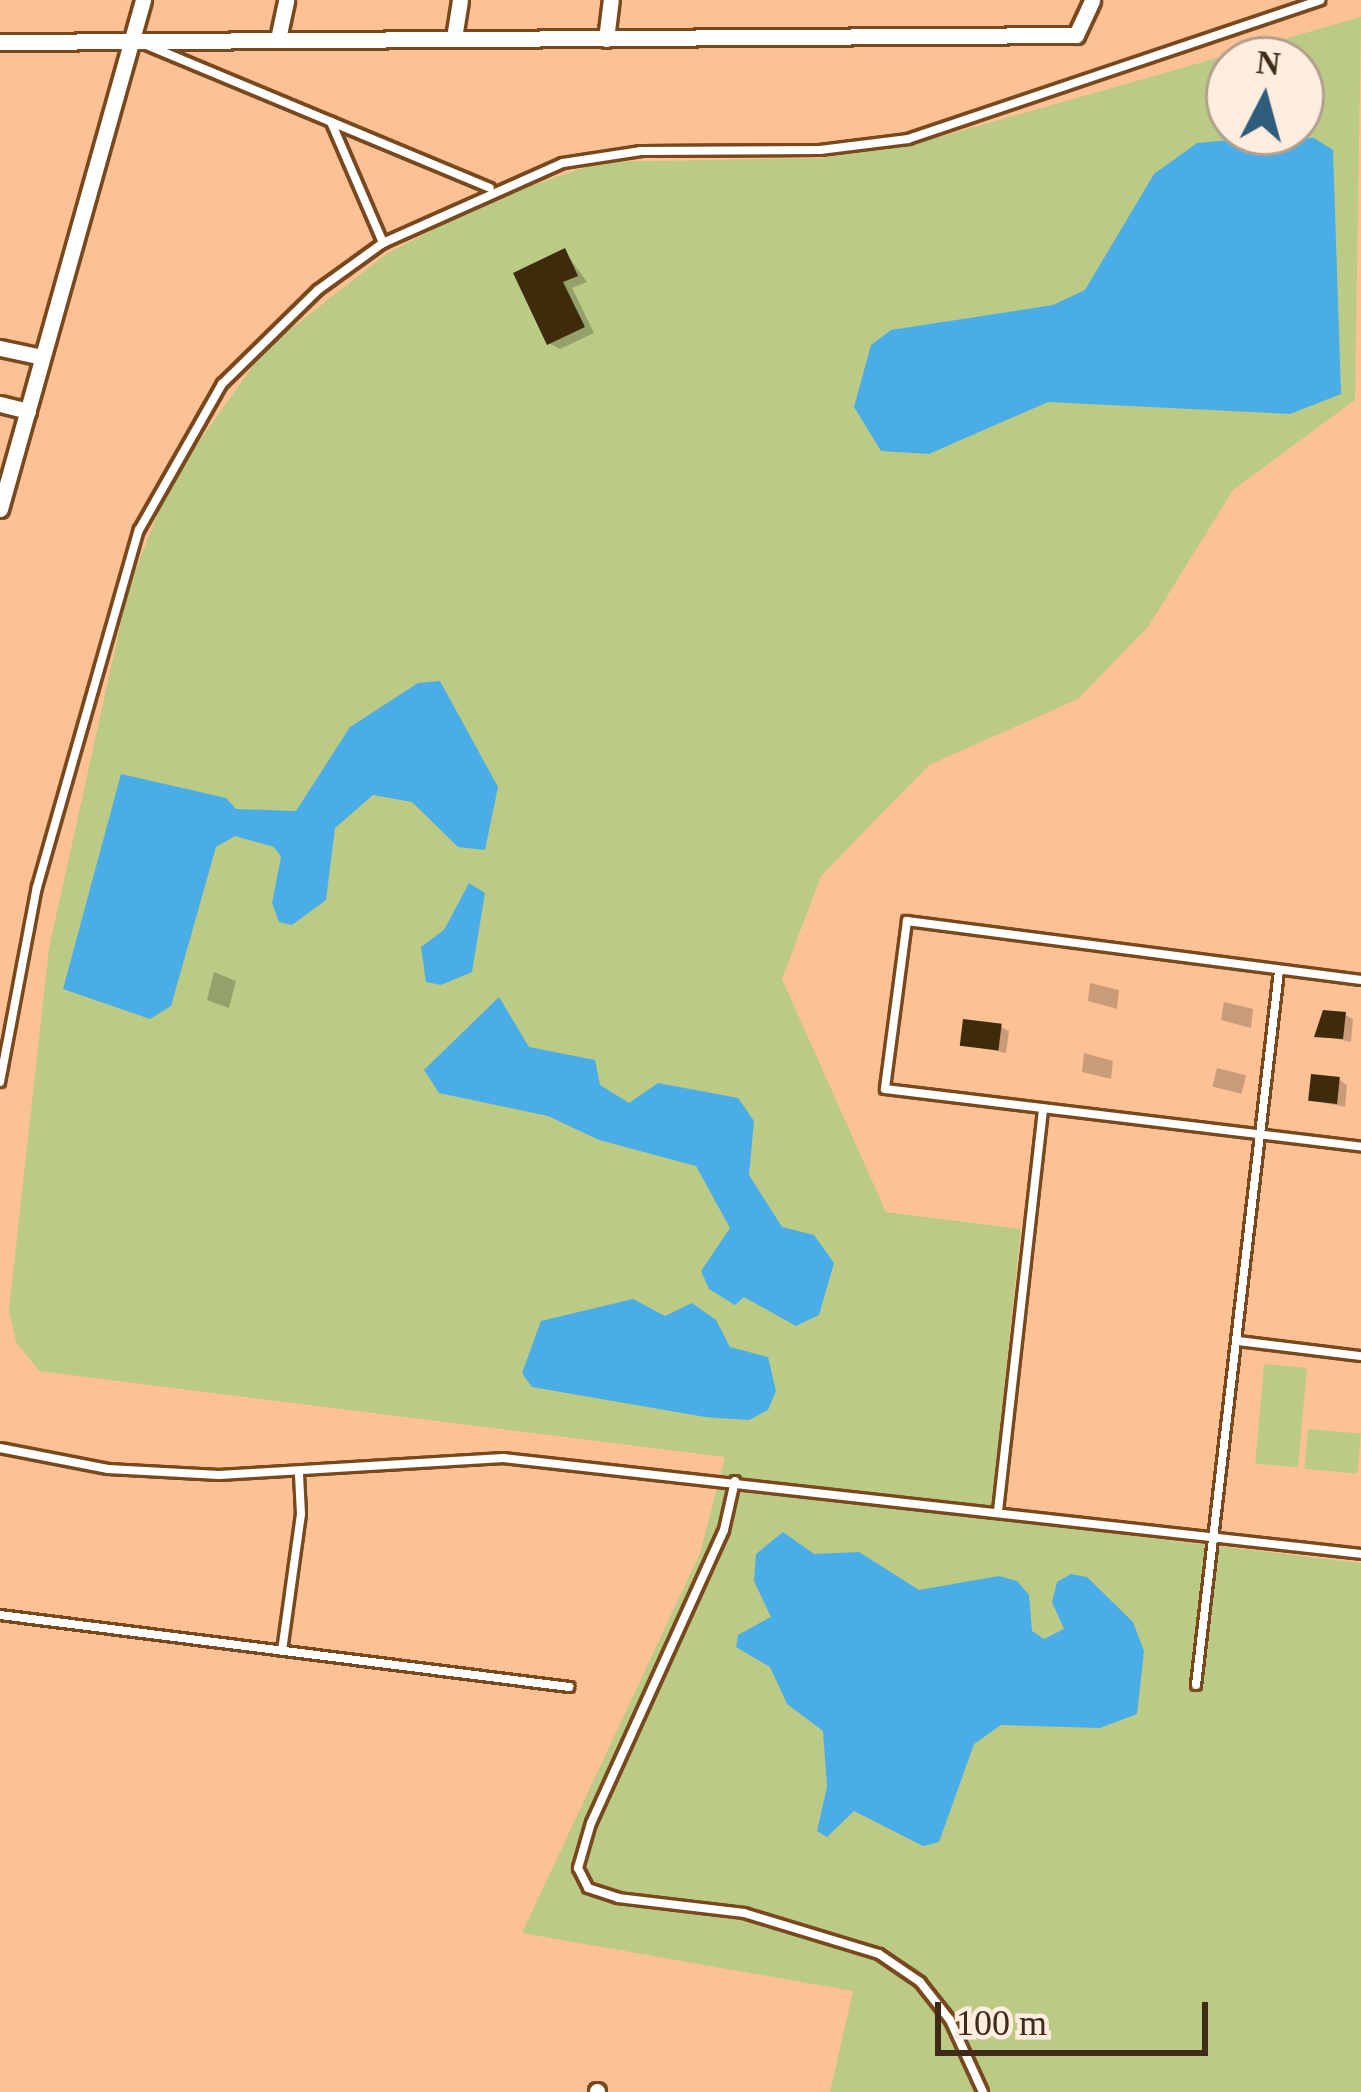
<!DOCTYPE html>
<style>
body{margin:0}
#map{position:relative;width:1361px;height:2092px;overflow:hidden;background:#fcc296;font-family:Georgia,serif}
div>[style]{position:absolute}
.green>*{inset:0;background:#bbca85;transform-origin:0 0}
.water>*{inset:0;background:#4aade8}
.shadow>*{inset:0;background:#0003;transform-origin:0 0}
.building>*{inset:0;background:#3d2b0c;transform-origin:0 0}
.roads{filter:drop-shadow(3px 0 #79481d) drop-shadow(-3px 0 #79481d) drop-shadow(0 3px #79481d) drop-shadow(0 -3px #79481d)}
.service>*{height:8px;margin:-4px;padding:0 4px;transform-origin:4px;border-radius:4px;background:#fff}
.minor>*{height:15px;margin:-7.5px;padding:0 7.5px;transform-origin:7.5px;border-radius:7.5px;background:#fff}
span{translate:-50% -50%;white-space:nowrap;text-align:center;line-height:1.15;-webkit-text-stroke:12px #ffede0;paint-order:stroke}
.north{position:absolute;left:1205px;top:36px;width:120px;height:120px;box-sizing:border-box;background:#ffede0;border:3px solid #b39f90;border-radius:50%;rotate:6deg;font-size:33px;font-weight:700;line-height:48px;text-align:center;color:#402a18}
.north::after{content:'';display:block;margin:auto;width:42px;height:54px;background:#2e5e7c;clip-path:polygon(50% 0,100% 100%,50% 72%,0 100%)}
.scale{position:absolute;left:935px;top:2002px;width:273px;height:54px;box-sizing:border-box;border:6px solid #402a18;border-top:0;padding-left:15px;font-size:36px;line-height:42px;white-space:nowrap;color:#402a18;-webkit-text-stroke:9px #ffede0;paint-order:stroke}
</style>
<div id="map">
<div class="green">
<div style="clip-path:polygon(evenodd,1361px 17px,1355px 400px,1233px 490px,1148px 627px,1078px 699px,929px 765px,821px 876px,782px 979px,886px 1212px,1021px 1229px,990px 1519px,1361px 1563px,1361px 2092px,830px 2092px,853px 1991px,522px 1933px,700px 1553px,725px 1457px,39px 1371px,16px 1342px,9px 1310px,49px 948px,128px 590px,169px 484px,264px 350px,386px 254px,497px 197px,601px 162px,820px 158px,911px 145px,1361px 17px,1229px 60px,1301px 60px,1301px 132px,1229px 132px,1229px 60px)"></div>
<div style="left:1264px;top:1364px;width:43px;height:100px;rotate:5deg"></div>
<div style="left:1308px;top:1429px;width:53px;height:40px;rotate:5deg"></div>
</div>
<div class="water">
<div style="clip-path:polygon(1279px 136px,1314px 138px,1333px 150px,1341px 394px,1290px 414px,1048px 402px,929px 454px,881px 451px,854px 407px,871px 345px,891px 330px,1053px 305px,1085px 290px,1154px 174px,1197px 143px)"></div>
<div style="clip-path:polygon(440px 681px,498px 787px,485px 850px,458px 847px,412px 802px,373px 795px,335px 828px,326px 900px,292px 925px,279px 922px,272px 903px,281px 857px,274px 847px,235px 836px,216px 847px,171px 1006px,150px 1019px,63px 989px,121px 774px,226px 798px,236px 809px,296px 811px,350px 727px,418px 683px)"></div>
<div style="clip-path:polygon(469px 883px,485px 893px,472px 972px,441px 985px,426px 982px,421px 947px,444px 930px)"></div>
<div style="clip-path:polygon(499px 997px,529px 1047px,595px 1060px,600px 1085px,629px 1103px,658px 1083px,738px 1098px,754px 1121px,749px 1175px,782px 1227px,814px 1235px,834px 1263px,819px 1315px,796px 1326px,744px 1297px,735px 1305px,709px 1289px,701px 1271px,730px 1228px,696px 1166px,599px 1140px,548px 1116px,439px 1093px,424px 1070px)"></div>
<div style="clip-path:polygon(633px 1299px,665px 1316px,692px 1303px,716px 1320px,730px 1347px,768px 1357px,776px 1391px,768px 1410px,749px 1420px,705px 1417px,532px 1387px,522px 1373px,541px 1321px)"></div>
<div style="clip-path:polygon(783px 1532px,814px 1554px,859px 1552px,919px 1590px,999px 1576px,1017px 1581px,1029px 1595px,1032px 1631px,1044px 1639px,1064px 1629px,1052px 1602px,1057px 1582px,1071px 1574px,1087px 1577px,1133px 1622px,1144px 1651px,1137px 1714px,1100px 1728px,1001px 1725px,974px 1744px,939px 1842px,923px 1846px,854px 1811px,827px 1837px,817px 1831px,827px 1787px,823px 1731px,787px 1704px,770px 1667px,736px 1647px,738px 1635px,771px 1617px,754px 1581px,756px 1554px)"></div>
</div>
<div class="shadow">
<div style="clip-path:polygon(565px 252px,587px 282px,572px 288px,594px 333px,560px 349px,549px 343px)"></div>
<div style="clip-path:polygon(214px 972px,236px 981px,229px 1008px,207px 1000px)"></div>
<div style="clip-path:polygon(1090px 983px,1119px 990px,1117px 1009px,1088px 1001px)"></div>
<div style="clip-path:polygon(1224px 1002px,1253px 1009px,1251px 1028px,1221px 1020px)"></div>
<div style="clip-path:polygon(1345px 1015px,1353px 1019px,1351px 1042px,1317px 1035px)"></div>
<div style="clip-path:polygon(1001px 1027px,1009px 1031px,1006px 1053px,963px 1044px)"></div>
<div style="clip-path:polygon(1084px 1053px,1113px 1061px,1111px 1079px,1082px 1072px)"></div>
<div style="left:1217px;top:1068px;width:30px;height:19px;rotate:14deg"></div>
<div style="clip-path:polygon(1339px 1080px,1347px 1085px,1345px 1107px,1311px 1100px)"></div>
</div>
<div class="building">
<div style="clip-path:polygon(565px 248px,578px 276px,563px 282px,585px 327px,547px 345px,513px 273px)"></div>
<div style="clip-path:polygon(1323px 1010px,1346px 1012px,1343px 1039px,1314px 1037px)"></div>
<div style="left:963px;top:1019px;width:39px;height:27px;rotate:7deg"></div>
<div style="left:1311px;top:1074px;width:29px;height:27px;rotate:6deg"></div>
</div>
<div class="roads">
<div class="service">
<div style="left:149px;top:46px;width:369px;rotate:22.6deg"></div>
<div style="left:331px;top:122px;width:132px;rotate:66.7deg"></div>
<div style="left:1361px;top:980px;width:458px;rotate:-172.6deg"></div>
<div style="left:907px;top:921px;width:169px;rotate:97.5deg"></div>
<div style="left:885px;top:1089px;width:480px;rotate:6.9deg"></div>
<div style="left:0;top:1082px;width:198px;rotate:-79.3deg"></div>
<div style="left:37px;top:887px;width:371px;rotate:-74.1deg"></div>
<div style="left:139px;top:530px;width:168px;rotate:-60.4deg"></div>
<div style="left:222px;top:384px;width:134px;rotate:-44.4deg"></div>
<div style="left:318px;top:290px;width:80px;rotate:-35.9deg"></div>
<div style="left:383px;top:243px;width:197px;rotate:-24deg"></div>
<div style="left:563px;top:163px;width:79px;rotate:-8.7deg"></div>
<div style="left:641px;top:151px;width:179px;rotate:-0.3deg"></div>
<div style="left:820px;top:150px;width:89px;rotate:-7.1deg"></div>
<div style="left:908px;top:139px;width:435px;rotate:-18.6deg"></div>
<div style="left:1238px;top:1341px;width:124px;rotate:7deg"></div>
<div style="left:0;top:1448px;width:110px;rotate:11deg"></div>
<div style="left:108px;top:1469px;width:111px;rotate:3.1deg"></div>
<div style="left:219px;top:1475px;width:285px;rotate:-3.4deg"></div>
<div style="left:503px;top:1458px;width:863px;rotate:6.38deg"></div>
<div style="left:735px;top:1481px;width:50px;rotate:102.7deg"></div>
<div style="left:724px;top:1530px;width:322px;rotate:114.4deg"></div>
<div style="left:591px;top:1823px;width:47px;rotate:106.1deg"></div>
<div style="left:578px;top:1868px;width:22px;rotate:63deg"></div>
<div style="left:588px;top:1888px;width:32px;rotate:18deg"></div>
<div style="left:618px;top:1898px;width:127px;rotate:6.8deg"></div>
<div style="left:744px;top:1913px;width:141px;rotate:16.9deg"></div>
<div style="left:879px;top:1954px;width:50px;rotate:34.3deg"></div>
<div style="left:920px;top:1982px;width:48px;rotate:51.7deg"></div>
<div style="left:950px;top:2020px;width:79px;rotate:65.4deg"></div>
<div style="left:998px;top:1511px;width:404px;rotate:-83.6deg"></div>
<div style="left:0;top:1615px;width:574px;rotate:7.21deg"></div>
<div style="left:282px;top:1651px;width:138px;rotate:-82.1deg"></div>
<div style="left:301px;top:1514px;width:40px;rotate:-92.9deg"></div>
<div style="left:1196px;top:1685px;width:719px;rotate:-83.37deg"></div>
</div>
<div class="minor">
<div style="left:454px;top:38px;width:38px;rotate:-81deg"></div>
<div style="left:278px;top:39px;width:40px;rotate:-78deg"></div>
<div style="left:606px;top:39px;width:39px;rotate:-83deg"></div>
<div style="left:0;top:42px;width:1076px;rotate:-0.37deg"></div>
<div style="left:1076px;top:35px;width:38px;rotate:-65deg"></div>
<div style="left:0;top:348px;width:43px;rotate:12.1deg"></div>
<div style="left:0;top:404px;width:29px;rotate:14deg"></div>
<div style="left:0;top:509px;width:529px;rotate:-74.31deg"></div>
<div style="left:597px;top:2092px;width:1px;rotate:-90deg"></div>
</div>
</div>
<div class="north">N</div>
<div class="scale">100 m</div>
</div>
